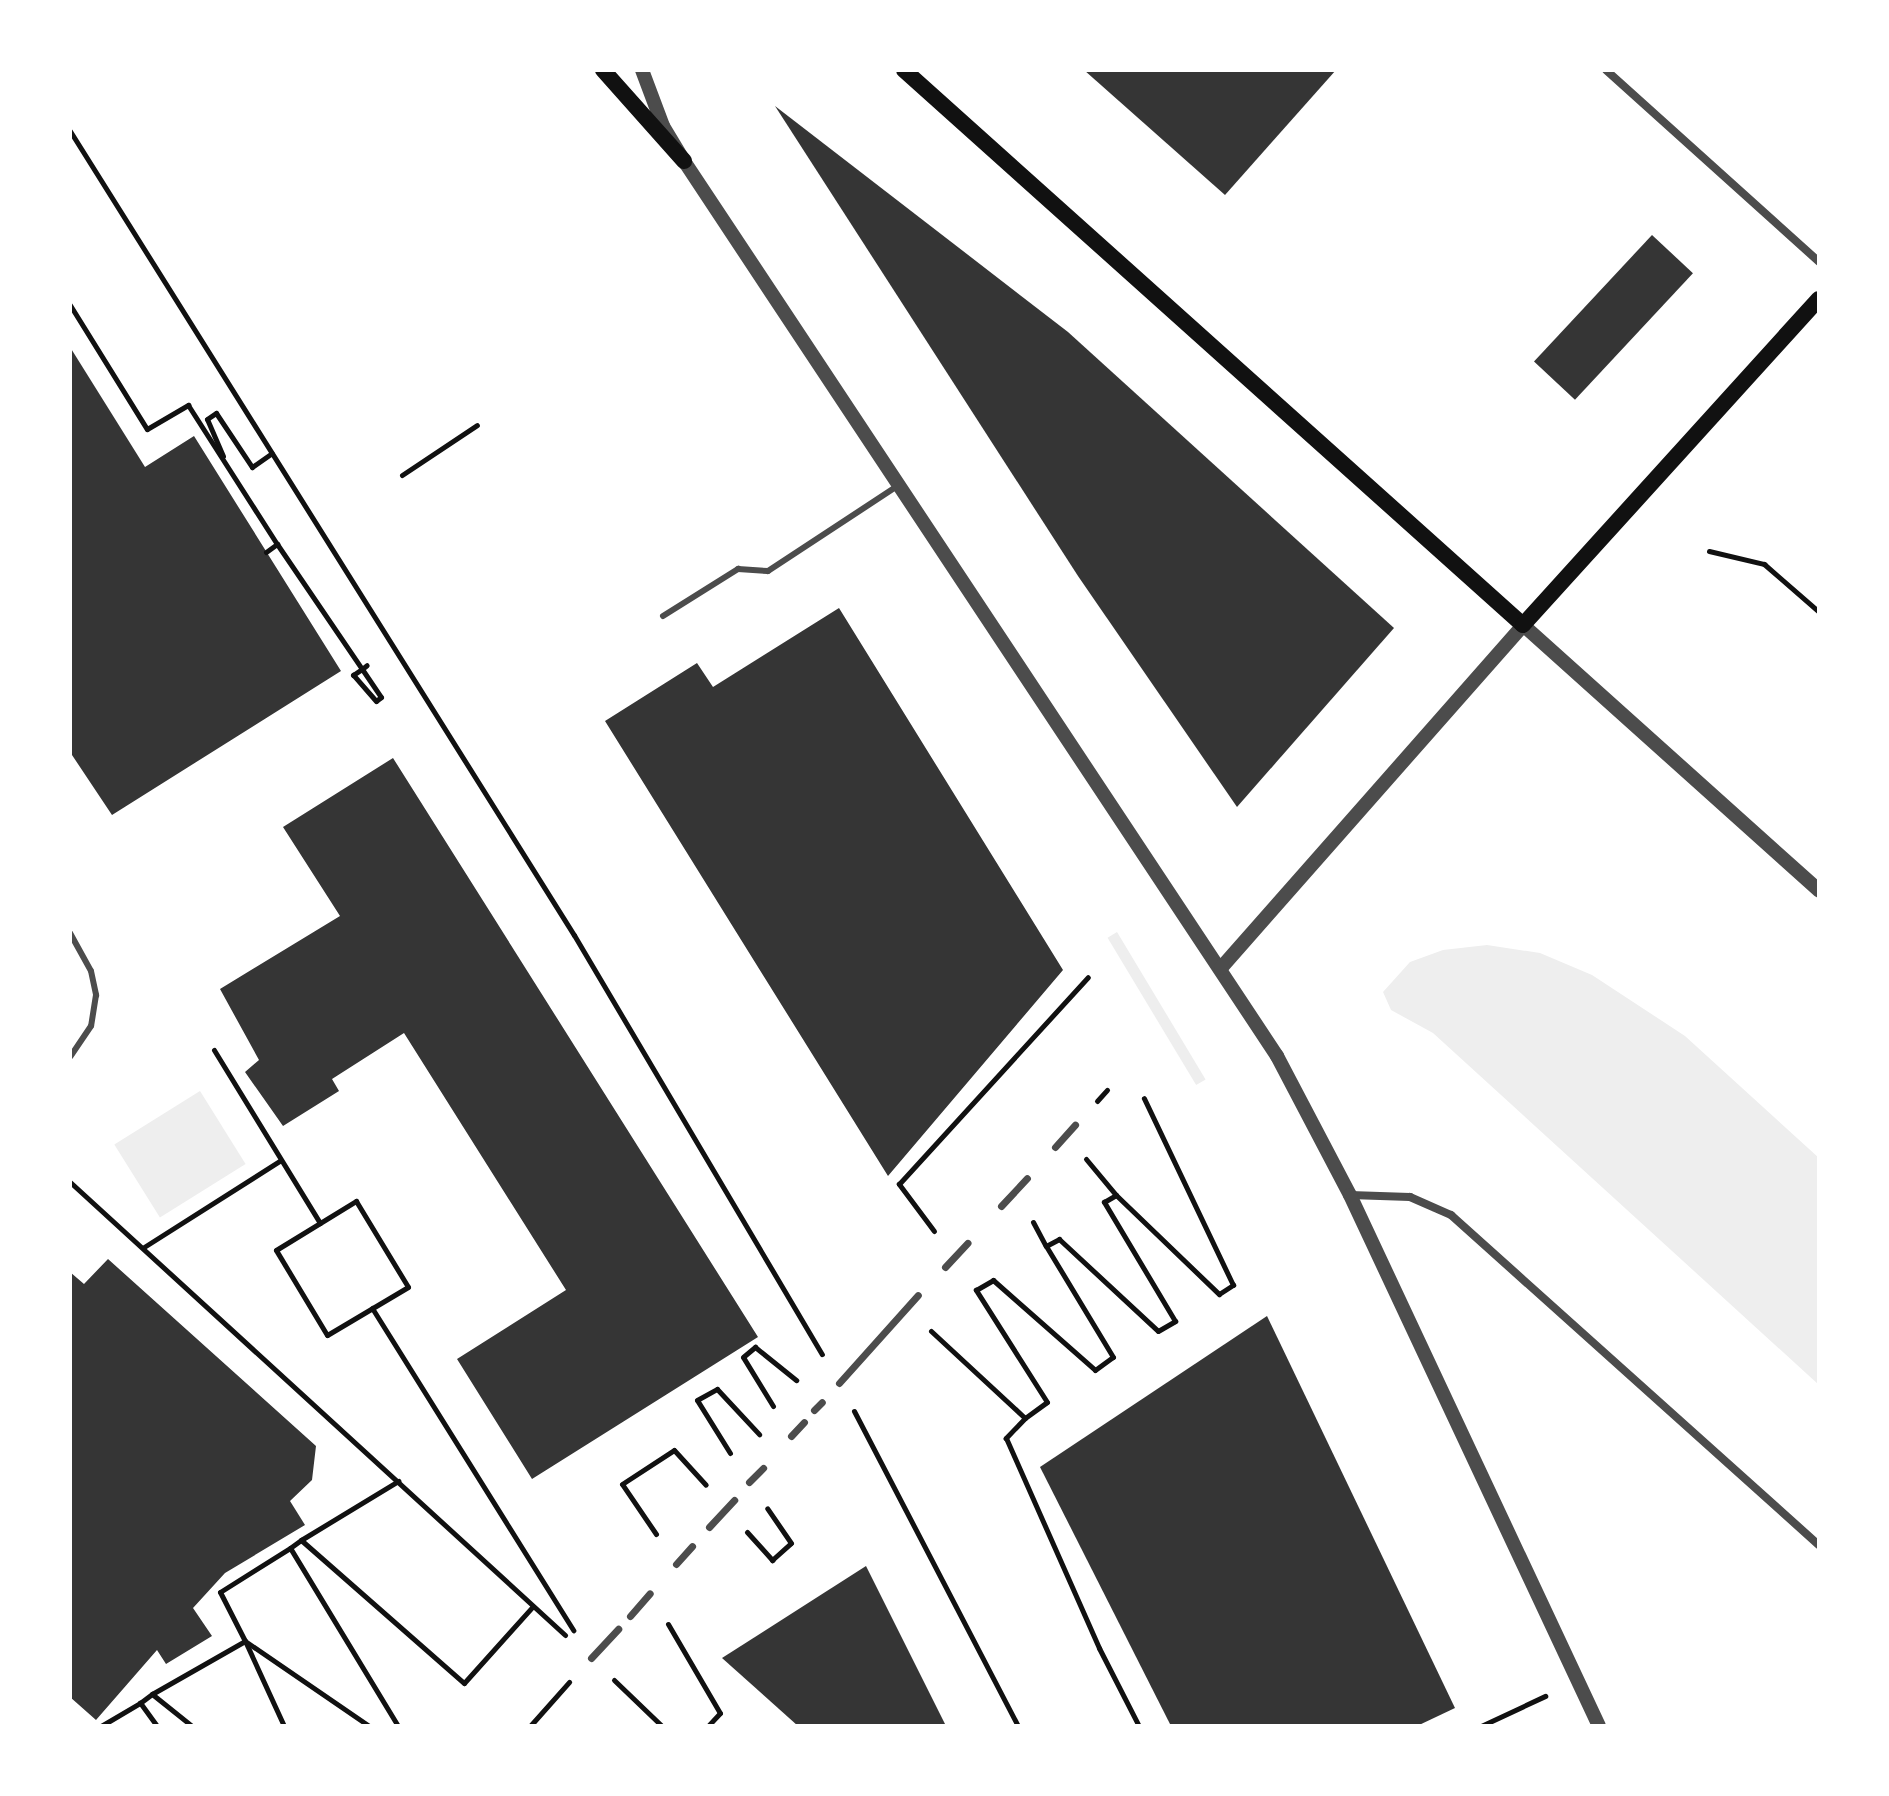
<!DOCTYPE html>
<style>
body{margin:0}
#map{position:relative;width:1889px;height:1796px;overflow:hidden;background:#fff;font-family:Commissioner,sans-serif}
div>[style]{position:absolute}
.green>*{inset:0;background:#eee;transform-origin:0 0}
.building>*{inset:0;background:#353535;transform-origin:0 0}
.path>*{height:5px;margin:-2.5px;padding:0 2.5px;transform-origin:2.5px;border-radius:2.5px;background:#111}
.service>*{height:6px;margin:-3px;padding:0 3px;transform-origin:3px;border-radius:3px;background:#4c4c4c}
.pedestrian>*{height:7px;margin:-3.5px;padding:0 3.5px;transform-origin:3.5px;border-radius:3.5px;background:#4c4c4c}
.minor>*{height:8px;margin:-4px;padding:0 4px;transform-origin:4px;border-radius:4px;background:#4c4c4c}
.tertiary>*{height:14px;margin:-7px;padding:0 7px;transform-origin:7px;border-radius:7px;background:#4c4c4c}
.secondary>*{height:16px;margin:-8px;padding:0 8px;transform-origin:8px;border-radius:8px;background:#111}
span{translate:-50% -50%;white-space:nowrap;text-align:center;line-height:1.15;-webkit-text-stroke:6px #fff;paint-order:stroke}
.frame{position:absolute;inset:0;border:72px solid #fff;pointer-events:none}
</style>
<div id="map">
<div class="green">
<div style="left:1117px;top:932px;width:172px;height:11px;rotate:59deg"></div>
<div style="clip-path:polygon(1487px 945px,1540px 953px,1592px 975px,1685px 1036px,1819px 1158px,1819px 1385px,1433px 1033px,1391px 1010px,1383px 992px,1410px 962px,1443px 950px)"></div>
<div style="left:200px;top:1091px;width:86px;height:101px;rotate:58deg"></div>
</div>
<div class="building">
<div style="clip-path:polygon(1084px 70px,1336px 70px,1225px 195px)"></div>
<div style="clip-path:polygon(775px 106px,1068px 332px,1394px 628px,1237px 807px,1078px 576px)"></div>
<div style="left:1652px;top:235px;width:56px;height:173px;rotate:43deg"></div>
<div style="clip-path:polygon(70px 347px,145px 467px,194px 436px,341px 671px,112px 815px,70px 752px)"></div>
<div style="clip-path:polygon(839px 608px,1063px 970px,888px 1176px,605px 721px,697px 663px,713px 687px)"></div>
<div style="clip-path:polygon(393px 758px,758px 1337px,532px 1479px,457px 1359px,566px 1290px,404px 1033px,332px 1079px,339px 1091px,283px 1126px,245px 1072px,259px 1060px,220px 989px,340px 916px,283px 827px)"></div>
<div style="clip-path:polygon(108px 1259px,316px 1446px,312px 1480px,290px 1501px,305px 1525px,225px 1573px,193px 1608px,212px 1636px,166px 1664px,157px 1650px,96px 1720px,70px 1697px,70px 1272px,84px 1284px)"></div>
<div style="clip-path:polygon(1267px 1316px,1455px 1708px,1417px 1726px,1171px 1726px,1040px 1467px)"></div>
<div style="clip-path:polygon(866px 1566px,946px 1726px,798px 1726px,722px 1658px)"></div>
</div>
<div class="path">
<div style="left:70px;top:131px;width:949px;rotate:57.92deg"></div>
<div style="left:574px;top:935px;width:487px;rotate:59.4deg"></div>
<div style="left:70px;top:305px;width:146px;rotate:58.2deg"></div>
<div style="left:147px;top:429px;width:48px;rotate:-30.3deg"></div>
<div style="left:188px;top:405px;width:165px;rotate:57.4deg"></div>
<div style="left:277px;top:544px;width:151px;rotate:55.8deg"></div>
<div style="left:362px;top:669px;width:34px;rotate:56deg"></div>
<div style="left:381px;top:697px;width:6px;rotate:141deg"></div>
<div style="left:376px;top:701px;width:35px;rotate:-131deg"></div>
<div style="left:353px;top:675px;width:11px;rotate:-34deg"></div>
<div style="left:362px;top:669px;width:6px;rotate:-39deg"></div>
<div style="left:223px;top:456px;width:40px;rotate:-113.4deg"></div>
<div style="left:207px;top:419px;width:11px;rotate:-34deg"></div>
<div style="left:216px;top:413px;width:65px;rotate:56.3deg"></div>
<div style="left:252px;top:467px;width:24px;rotate:-35deg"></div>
<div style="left:402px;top:475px;width:90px;rotate:-33.7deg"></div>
<div style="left:1709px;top:551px;width:57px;rotate:13.3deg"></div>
<div style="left:1764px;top:564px;width:73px;rotate:41.1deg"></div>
<div style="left:266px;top:552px;width:14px;rotate:-36deg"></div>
<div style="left:214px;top:1050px;width:203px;rotate:58.5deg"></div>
<div style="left:1097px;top:1101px;width:15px;rotate:-48deg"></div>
<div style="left:1086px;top:1159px;width:47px;rotate:50.2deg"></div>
<div style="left:70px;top:1182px;width:671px;rotate:42.46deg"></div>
<div style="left:356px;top:1201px;width:100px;rotate:58.8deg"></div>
<div style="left:408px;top:1287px;width:94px;rotate:149.3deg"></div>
<div style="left:327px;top:1335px;width:99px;rotate:-121deg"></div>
<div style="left:276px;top:1250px;width:94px;rotate:-31.5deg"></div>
<div style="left:1033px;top:1222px;width:27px;rotate:62deg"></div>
<div style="left:934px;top:1231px;width:59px;rotate:-126.7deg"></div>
<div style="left:899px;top:1184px;width:280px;rotate:-47.6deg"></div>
<div style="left:144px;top:1247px;width:162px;rotate:-32.4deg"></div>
<div style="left:372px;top:1308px;width:380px;rotate:58deg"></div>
<div style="left:931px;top:1331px;width:128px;rotate:42.8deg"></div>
<div style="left:1025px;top:1418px;width:27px;rotate:-36deg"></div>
<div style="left:1047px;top:1402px;width:133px;rotate:-122.4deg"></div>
<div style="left:976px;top:1290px;width:20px;rotate:-30deg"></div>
<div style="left:993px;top:1280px;width:136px;rotate:41.4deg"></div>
<div style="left:1095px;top:1370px;width:22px;rotate:-36deg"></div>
<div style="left:1113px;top:1357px;width:130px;rotate:-121.1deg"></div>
<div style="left:1046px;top:1246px;width:15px;rotate:-28deg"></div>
<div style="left:1059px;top:1239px;width:135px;rotate:42.9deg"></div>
<div style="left:1158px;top:1331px;width:20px;rotate:-30deg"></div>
<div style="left:1175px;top:1321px;width:139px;rotate:-120.8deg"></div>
<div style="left:1104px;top:1202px;width:14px;rotate:-30deg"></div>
<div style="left:1116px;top:1195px;width:143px;rotate:43.9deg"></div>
<div style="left:1219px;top:1294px;width:17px;rotate:-33deg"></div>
<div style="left:1233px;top:1285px;width:207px;rotate:-115.5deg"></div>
<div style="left:773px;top:1406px;width:57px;rotate:-121.5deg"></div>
<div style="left:743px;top:1357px;width:16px;rotate:-40deg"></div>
<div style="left:755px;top:1347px;width:53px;rotate:38.8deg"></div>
<div style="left:854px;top:1411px;width:355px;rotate:62.5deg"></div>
<div style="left:1025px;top:1418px;width:28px;rotate:134deg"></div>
<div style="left:1006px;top:1438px;width:230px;rotate:66.1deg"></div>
<div style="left:1099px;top:1648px;width:88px;rotate:62.9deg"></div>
<div style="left:730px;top:1453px;width:62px;rotate:-121.9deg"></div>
<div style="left:697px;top:1400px;width:23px;rotate:-29deg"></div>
<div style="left:717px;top:1389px;width:62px;rotate:47deg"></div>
<div style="left:747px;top:1532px;width:38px;rotate:48deg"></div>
<div style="left:772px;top:1560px;width:25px;rotate:-42deg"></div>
<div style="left:791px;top:1543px;width:42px;rotate:-124.4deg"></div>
<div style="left:656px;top:1534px;width:60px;rotate:-124.2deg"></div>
<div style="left:622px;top:1484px;width:62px;rotate:-33.2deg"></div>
<div style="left:674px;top:1450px;width:47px;rotate:47.6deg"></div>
<div style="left:301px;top:1540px;width:114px;rotate:-31.3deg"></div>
<div style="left:668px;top:1624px;width:103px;rotate:59.7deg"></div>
<div style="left:720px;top:1713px;width:18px;rotate:133deg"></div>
<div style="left:614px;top:1680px;width:66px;rotate:43.8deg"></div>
<div style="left:152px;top:1694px;width:107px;rotate:-29.7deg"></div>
<div style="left:245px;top:1641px;width:55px;rotate:-117deg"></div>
<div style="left:220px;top:1592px;width:83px;rotate:-32.2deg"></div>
<div style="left:101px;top:1726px;width:45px;rotate:-30.5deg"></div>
<div style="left:157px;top:1726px;width:29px;rotate:-126deg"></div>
<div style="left:140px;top:1703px;width:15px;rotate:-37deg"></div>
<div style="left:152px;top:1694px;width:51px;rotate:38.7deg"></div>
<div style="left:284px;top:1726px;width:94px;rotate:-114.6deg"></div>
<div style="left:245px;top:1641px;width:150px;rotate:34.4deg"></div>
<div style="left:398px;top:1726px;width:208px;rotate:-121.2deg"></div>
<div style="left:290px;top:1548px;width:14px;rotate:-36deg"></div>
<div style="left:301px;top:1540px;width:217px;rotate:41.3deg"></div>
<div style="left:464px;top:1683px;width:103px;rotate:-48.1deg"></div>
<div style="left:530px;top:1726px;width:59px;rotate:-48.4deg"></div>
<div style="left:1481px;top:1726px;width:71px;rotate:-25.1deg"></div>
</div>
<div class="service">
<div style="left:663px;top:616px;width:89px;rotate:-32.1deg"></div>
<div style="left:738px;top:569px;width:30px;rotate:4deg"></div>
<div style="left:768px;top:571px;width:157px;rotate:-33.3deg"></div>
<div style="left:70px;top:933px;width:43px;rotate:61.1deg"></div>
<div style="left:91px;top:971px;width:25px;rotate:78deg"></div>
<div style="left:96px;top:995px;width:31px;rotate:99deg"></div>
<div style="left:91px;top:1026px;width:37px;rotate:124deg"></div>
</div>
<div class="pedestrian">
<div style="left:1055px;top:1147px;width:30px;rotate:-48deg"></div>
<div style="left:1001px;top:1206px;width:38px;rotate:-47deg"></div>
<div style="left:945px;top:1267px;width:33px;rotate:-47deg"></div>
<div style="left:839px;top:1383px;width:118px;rotate:-48.1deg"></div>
<div style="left:814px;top:1410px;width:11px;rotate:-45deg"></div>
<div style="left:791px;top:1436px;width:19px;rotate:-47deg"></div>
<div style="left:749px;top:1482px;width:20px;rotate:-45deg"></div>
<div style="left:709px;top:1527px;width:37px;rotate:-47deg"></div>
<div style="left:676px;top:1564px;width:24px;rotate:-48deg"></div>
<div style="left:630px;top:1616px;width:30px;rotate:-49deg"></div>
<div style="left:591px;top:1658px;width:40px;rotate:-47deg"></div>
</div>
<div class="minor">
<div style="left:1606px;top:70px;width:287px;rotate:42deg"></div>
<div style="left:1350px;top:1195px;width:60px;rotate:1.9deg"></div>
<div style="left:1410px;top:1197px;width:45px;rotate:23.7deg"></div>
<div style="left:1451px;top:1215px;width:494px;rotate:41.9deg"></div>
</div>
<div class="tertiary">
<div style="left:642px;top:70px;width:60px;rotate:69.4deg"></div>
<div style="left:663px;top:126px;width:41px;rotate:59deg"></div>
<div style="left:684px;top:161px;width:1074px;rotate:56.47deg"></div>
<div style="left:1277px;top:1056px;width:157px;rotate:62.3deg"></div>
<div style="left:1350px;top:1195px;width:586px;rotate:64.88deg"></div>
<div style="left:1221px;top:968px;width:457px;rotate:-48.6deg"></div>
<div style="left:1523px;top:625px;width:398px;rotate:41.9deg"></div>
</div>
<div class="secondary">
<div style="left:603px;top:70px;width:122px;rotate:48.3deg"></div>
<div style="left:904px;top:70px;width:831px;rotate:41.88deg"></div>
<div style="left:1523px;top:625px;width:440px;rotate:-47.8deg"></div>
</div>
<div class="frame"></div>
</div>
